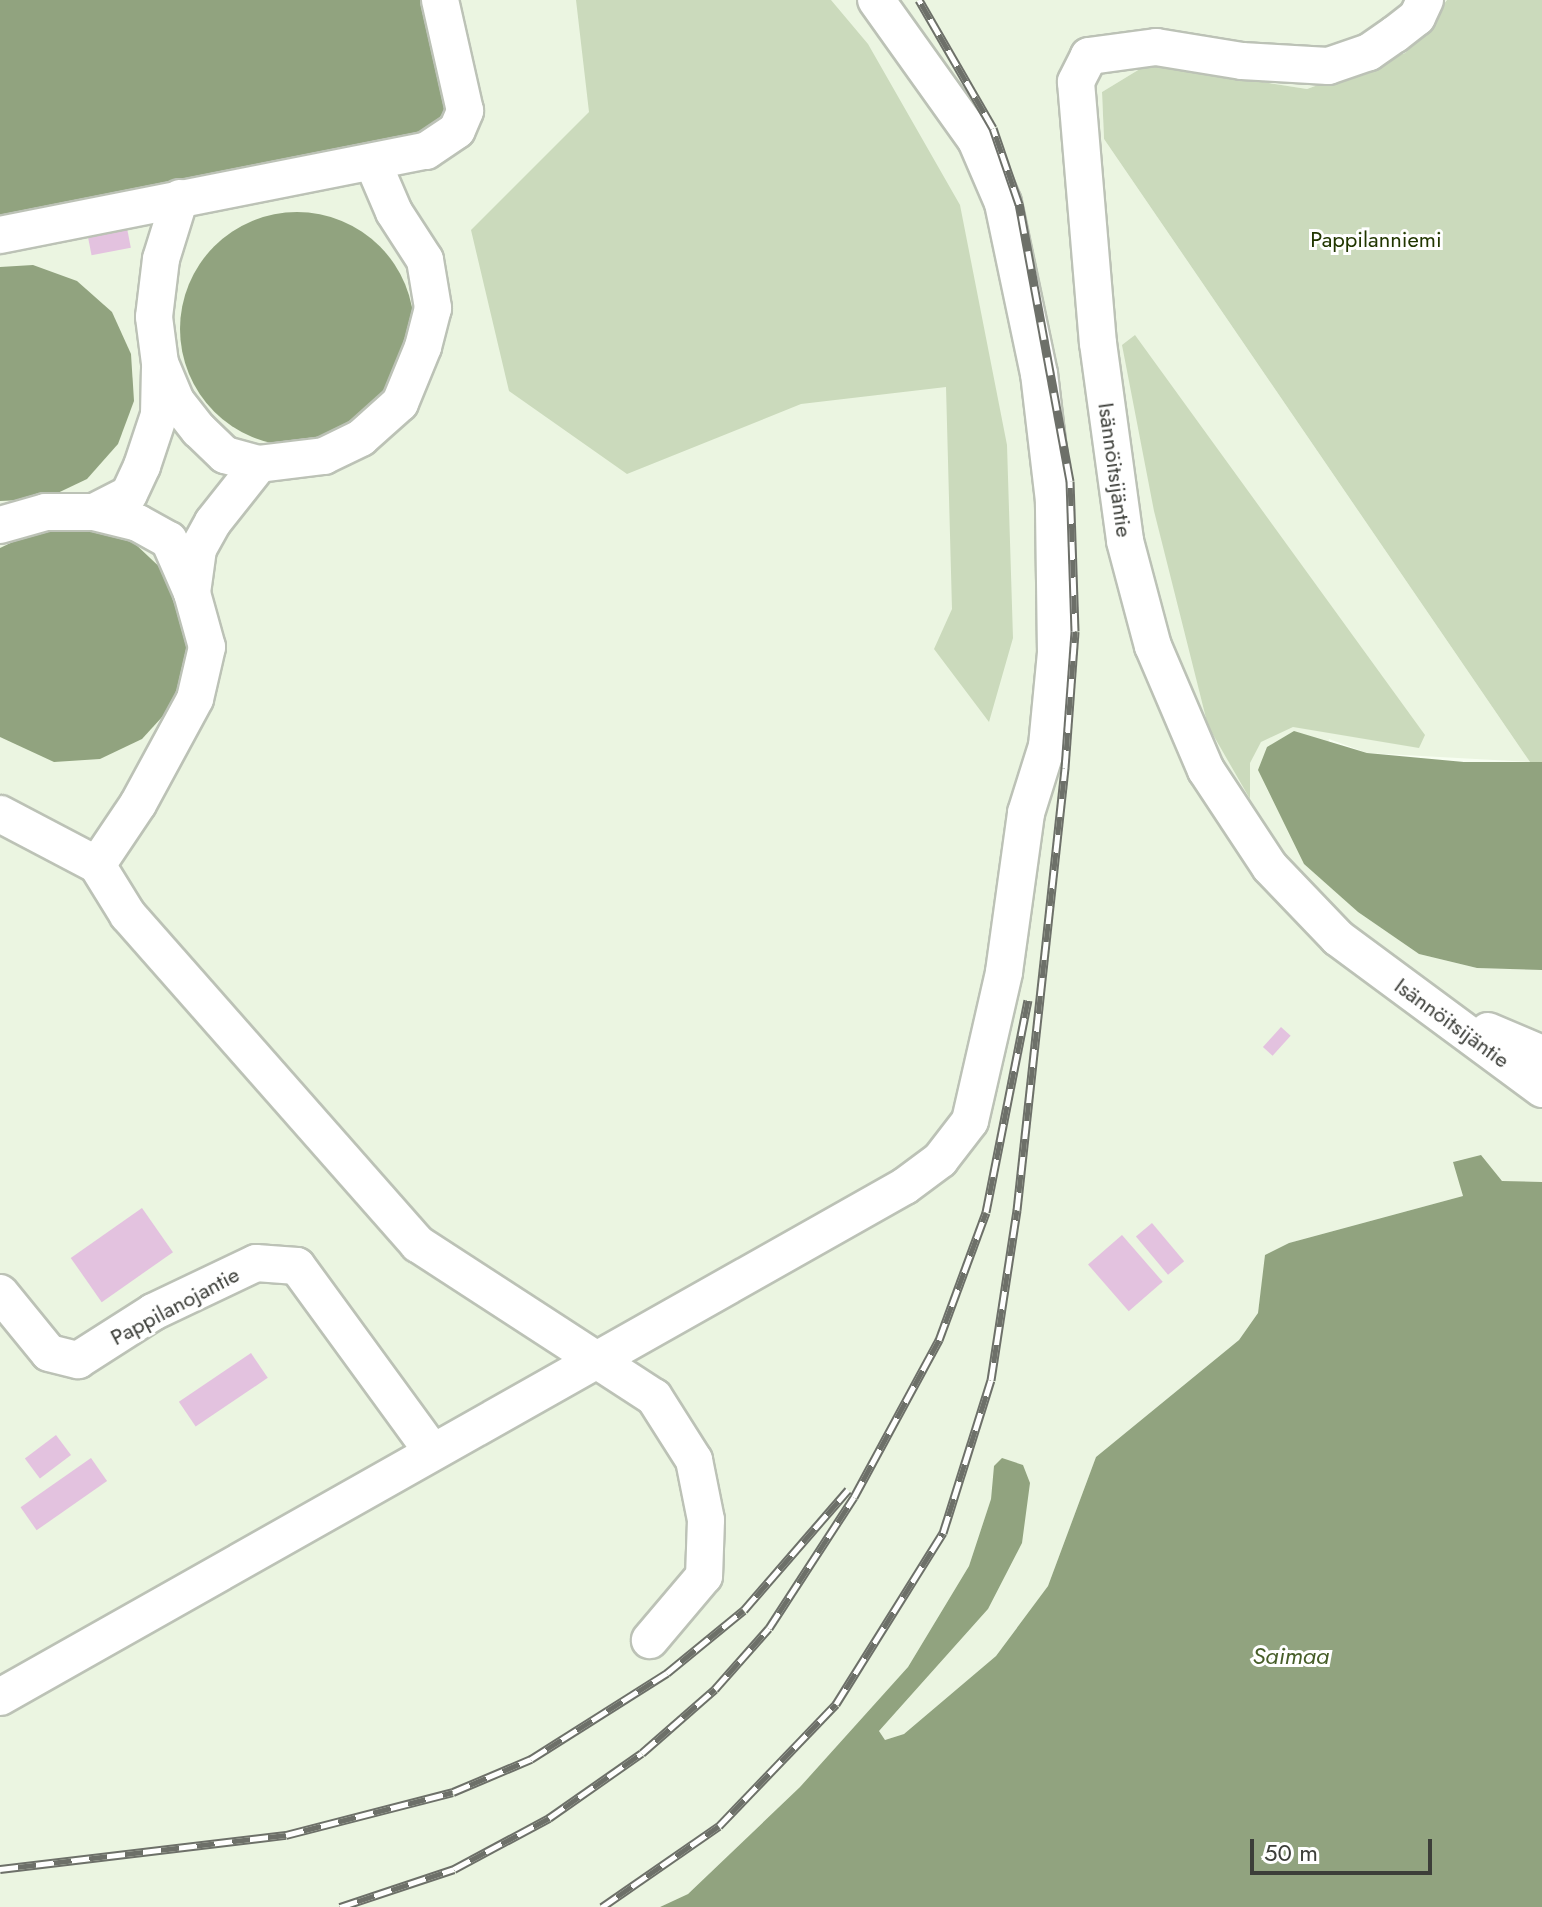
<!DOCTYPE html>
<meta charset="utf-8">
<style>
body{margin:0}
#map{position:relative;width:1542px;height:1907px;overflow:hidden;background:#f7fef1;font-family:Jost,sans-serif}
div>[style]{position:absolute}
.built>*{inset:0;background:#ebf5e1}
.green>*{inset:0;background:#cbdabc}
.water>*{inset:0;background:#91a37f}
.round{border-radius:50%}
.building>*{inset:0;background:#e3c2df;transform-origin:0 0}
.roads{filter:drop-shadow(2px 0 #bcc2b6) drop-shadow(-2px 0 #bcc2b6) drop-shadow(0 2px #bcc2b6) drop-shadow(0 -2px #bcc2b6)}
.minor>*{height:36px;margin:-18px;padding:0 18px;transform-origin:18px;border-radius:18px;background:#fff}
.rail>*{height:9px;margin-top:-4.5px;transform-origin:0;background:repeating-linear-gradient(90deg,#fff 0 18px,#6d7069 0 36px);box-sizing:border-box;border-block:2px solid #6d7069}
span{translate:-50% -50%;white-space:nowrap;text-align:center;line-height:1.15;-webkit-text-stroke:6px #fff;paint-order:stroke}
.park-label{font-size:22px;color:#213600}
.street-label{font-size:22px;color:#3c3e39}
.water-label{font-size:24px;color:#475e29;font-style:italic}
.scale{position:absolute;left:1250px;top:1839px;width:182px;height:36px;box-sizing:border-box;border:4px solid #3c3e39;border-top:0;padding-left:10px;font-size:24px;line-height:28px;white-space:nowrap;color:#3c3e39;-webkit-text-stroke:6px #fff;paint-order:stroke}
</style>
<div id="map">
<div class="built">
<div style="clip-path:polygon(0 0,1447px 0,1405px 53px,1307px 89px,1148px 64px,1102px 92px,1104px 139px,1530px 762px,1367px 753px,1329px 739px,1304px 864px,1358px 912px,1419px 954px,1477px 968px,1542px 970px,1542px 1182px,1502px 1181px,1480px 1156px,1454px 1161px,1463px 1196px,1289px 1243px,1266px 1255px,1258px 1313px,1239px 1340px,1096px 1457px,1048px 1586px,996px 1656px,904px 1734px,885px 1740px,879px 1731px,988px 1609px,994px 1466px,991px 1499px,969px 1566px,908px 1667px,800px 1787px,688px 1894px,660px 1907px,0 1907px)"></div>
</div>
<div class="green">
<div style="clip-path:polygon(576px 0,831px 0,868px 44px,960px 205px,1007px 445px,1013px 638px,989px 722px,934px 649px,952px 609px,946px 387px,801px 404px,627px 474px,509px 391px,471px 230px,589px 112px)"></div>
<div style="clip-path:polygon(1447px 0,1542px 0,1542px 762px,1530px 762px,1104px 139px,1102px 92px,1148px 64px,1307px 89px,1405px 53px)"></div>
<div style="clip-path:polygon(1135px 335px,1425px 735px,1419px 748px,1293px 727px,1261px 742px,1250px 763px,1250px 799px,1208px 726px,1154px 511px,1122px 345px)"></div>
</div>
<div class="water">
<div style="clip-path:polygon(0 0,430px 0,452px 100px,430px 131px,0 218px)"></div>
<div class="round" style="left:180px;top:212px;width:234px;height:234px"></div>
<div style="clip-path:polygon(33px 265px,77px 281px,112px 312px,131px 354px,134px 401px,118px 444px,87px 479px,45px 499px,0 501px,0 267px)"></div>
<div style="clip-path:polygon(88px 526px,132px 541px,166px 573px,186px 614px,189px 661px,173px 705px,142px 739px,100px 759px,54px 762px,0 737px,0 548px,42px 528px)"></div>
<div style="clip-path:polygon(1294px 731px,1367px 753px,1464px 762px,1542px 762px,1542px 970px,1477px 968px,1419px 954px,1358px 912px,1304px 864px,1258px 770px,1267px 747px)"></div>
<div style="clip-path:polygon(1481px 1155px,1502px 1181px,1542px 1182px,1542px 1907px,660px 1907px,688px 1894px,800px 1787px,908px 1667px,969px 1566px,991px 1499px,994px 1466px,1002px 1458px,1023px 1465px,1030px 1483px,1022px 1543px,988px 1609px,879px 1731px,885px 1740px,904px 1734px,996px 1656px,1048px 1586px,1096px 1457px,1239px 1340px,1258px 1313px,1265px 1255px,1289px 1243px,1463px 1196px,1453px 1162px)"></div>
</div>
<div class="building">
<div style="left:127px;top:228px;width:20px;height:40px;rotate:79deg"></div>
<div style="left:1281px;top:1027px;width:13px;height:27px;rotate:42deg"></div>
<div style="left:142px;top:1208px;width:54px;height:87px;rotate:55deg"></div>
<div style="left:1152px;top:1223px;width:50px;height:21px;rotate:50deg"></div>
<div style="left:1122px;top:1235px;width:62px;height:45px;rotate:49deg"></div>
<div style="left:251px;top:1353px;width:30px;height:87px;rotate:56deg"></div>
<div style="left:56px;top:1435px;width:25px;height:39px;rotate:53deg"></div>
<div style="left:91px;top:1458px;width:28px;height:86px;rotate:55deg"></div>
</div>
<div class="roads">
<div class="minor">
<div style="left:1425px;top:0;width:19px;rotate:115deg"></div>
<div style="left:1417px;top:17px;width:28px;rotate:142deg"></div>
<div style="left:1395px;top:34px;width:32px;rotate:145deg"></div>
<div style="left:1369px;top:52px;width:43px;rotate:161.1deg"></div>
<div style="left:1328px;top:66px;width:86px;rotate:-176.7deg"></div>
<div style="left:1242px;top:61px;width:87px;rotate:-170.8deg"></div>
<div style="left:1156px;top:47px;width:68px;rotate:172.3deg"></div>
<div style="left:1089px;top:56px;width:29px;rotate:117deg"></div>
<div style="left:1076px;top:82px;width:262px;rotate:85.2deg"></div>
<div style="left:1098px;top:343px;width:200px;rotate:82.2deg"></div>
<div style="left:1125px;top:541px;width:109px;rotate:75.1deg"></div>
<div style="left:1153px;top:646px;width:135px;rotate:66.9deg"></div>
<div style="left:1206px;top:770px;width:116px;rotate:56.6deg"></div>
<div style="left:1270px;top:867px;width:98px;rotate:46.2deg"></div>
<div style="left:1338px;top:938px;width:254px;rotate:36.5deg"></div>
<div style="left:373px;top:163px;width:53px;rotate:66.8deg"></div>
<div style="left:394px;top:212px;width:57px;rotate:57.1deg"></div>
<div style="left:425px;top:260px;width:49px;rotate:80.5deg"></div>
<div style="left:433px;top:308px;width:40px;rotate:104.4deg"></div>
<div style="left:423px;top:347px;width:61px;rotate:112.3deg"></div>
<div style="left:400px;top:403px;width:52px;rotate:138.1deg"></div>
<div style="left:361px;top:438px;width:41px;rotate:154.1deg"></div>
<div style="left:324px;top:456px;width:65px;rotate:173deg"></div>
<div style="left:259px;top:464px;width:74px;rotate:128.4deg"></div>
<div style="left:213px;top:522px;width:31px;rotate:119deg"></div>
<div style="left:198px;top:549px;width:44px;rotate:97.8deg"></div>
<div style="left:192px;top:593px;width:56px;rotate:74.5deg"></div>
<div style="left:207px;top:647px;width:53px;rotate:103deg"></div>
<div style="left:195px;top:699px;width:119px;rotate:118.5deg"></div>
<div style="left:138px;top:804px;width:73px;rotate:123.9deg"></div>
<div style="left:97px;top:865px;width:59px;rotate:58.2deg"></div>
<div style="left:128px;top:915px;width:439px;rotate:48.6deg"></div>
<div style="left:418px;top:1244px;width:281px;rotate:33deg"></div>
<div style="left:654px;top:1397px;width:75px;rotate:57.6deg"></div>
<div style="left:694px;top:1460px;width:61px;rotate:78.7deg"></div>
<div style="left:706px;top:1520px;width:56px;rotate:92deg"></div>
<div style="left:704px;top:1576px;width:84px;rotate:130.2deg"></div>
<div style="left:180px;top:198px;width:64px;rotate:107.3deg"></div>
<div style="left:161px;top:259px;width:58px;rotate:96.9deg"></div>
<div style="left:154px;top:317px;width:46px;rotate:82.6deg"></div>
<div style="left:160px;top:363px;width:41px;rotate:67.2deg"></div>
<div style="left:176px;top:401px;width:37px;rotate:52deg"></div>
<div style="left:199px;top:430px;width:36px;rotate:44deg"></div>
<div style="left:225px;top:455px;width:35px;rotate:15deg"></div>
<div style="left:0;top:235px;width:434px;rotate:-11.2deg"></div>
<div style="left:426px;top:151px;width:37px;rotate:-34deg"></div>
<div style="left:457px;top:130px;width:21px;rotate:-67deg"></div>
<div style="left:465px;top:111px;width:114px;rotate:-102.7deg"></div>
<div style="left:94px;top:512px;width:39px;rotate:-27deg"></div>
<div style="left:129px;top:494px;width:31px;rotate:-65deg"></div>
<div style="left:142px;top:466px;width:54px;rotate:-71.6deg"></div>
<div style="left:159px;top:415px;width:46px;rotate:-88.8deg"></div>
<div style="left:0;top:525px;width:48px;rotate:-15.8deg"></div>
<div style="left:46px;top:512px;width:48px"></div>
<div style="left:94px;top:512px;width:45px;rotate:14deg"></div>
<div style="left:138px;top:523px;width:35px;rotate:29deg"></div>
<div style="left:169px;top:540px;width:58px;rotate:66.5deg"></div>
<div style="left:0;top:814px;width:110px;rotate:27.7deg"></div>
<div style="left:1488px;top:1031px;width:59px;rotate:23.1deg"></div>
<div style="left:0;top:1293px;width:77px;rotate:50.8deg"></div>
<div style="left:49px;top:1353px;width:30px;rotate:14deg"></div>
<div style="left:78px;top:1360px;width:89px;rotate:-32.6deg"></div>
<div style="left:153px;top:1312px;width:114px;rotate:-25.4deg"></div>
<div style="left:256px;top:1263px;width:41px;rotate:4.2deg"></div>
<div style="left:297px;top:1266px;width:229px;rotate:53.9deg"></div>
<div style="left:0;top:1697px;width:1039px;rotate:-29.45deg"></div>
<div style="left:905px;top:1186px;width:44px;rotate:-36.6deg"></div>
<div style="left:940px;top:1160px;width:49px;rotate:-52.4deg"></div>
<div style="left:970px;top:1121px;width:153px;rotate:-77.1deg"></div>
<div style="left:1004px;top:972px;width:161px;rotate:-82.1deg"></div>
<div style="left:1026px;top:813px;width:70px;rotate:-72.6deg"></div>
<div style="left:1047px;top:746px;width:93px;rotate:-84.5deg"></div>
<div style="left:1056px;top:653px;width:152px;rotate:-90.8deg"></div>
<div style="left:1054px;top:501px;width:128px;rotate:-96.7deg"></div>
<div style="left:1039px;top:374px;width:175px;rotate:-101.9deg"></div>
<div style="left:1003px;top:203px;width:69px;rotate:-113.2deg"></div>
<div style="left:976px;top:140px;width:172px;rotate:-125.5deg"></div>
</div>
</div>
<div class="rail">
<div style="left:0;top:1869px;width:288px;rotate:-6.8deg"></div>
<div style="left:286px;top:1835px;width:172px;rotate:-14.4deg"></div>
<div style="left:453px;top:1792px;width:85px;rotate:-22.9deg"></div>
<div style="left:531px;top:1759px;width:161px;rotate:-32.3deg"></div>
<div style="left:667px;top:1673px;width:99px;rotate:-39.3deg"></div>
<div style="left:744px;top:1610px;width:159px;rotate:-49.1deg"></div>
<div style="left:340px;top:1907px;width:120px;rotate:-18.4deg"></div>
<div style="left:454px;top:1869px;width:108px;rotate:-28.2deg"></div>
<div style="left:549px;top:1818px;width:113px;rotate:-35deg"></div>
<div style="left:642px;top:1753px;width:97px;rotate:-41.2deg"></div>
<div style="left:715px;top:1689px;width:81px;rotate:-48.5deg"></div>
<div style="left:769px;top:1628px;width:156px;rotate:-57deg"></div>
<div style="left:854px;top:1497px;width:179px;rotate:-61.6deg"></div>
<div style="left:939px;top:1340px;width:136px;rotate:-69.8deg"></div>
<div style="left:986px;top:1212px;width:216px;rotate:-78.8deg"></div>
<div style="left:602px;top:1907px;width:142px;rotate:-34.7deg"></div>
<div style="left:719px;top:1826px;width:169px;rotate:-46.2deg"></div>
<div style="left:836px;top:1704px;width:202px;rotate:-58deg"></div>
<div style="left:943px;top:1533px;width:160px;rotate:-72.6deg"></div>
<div style="left:991px;top:1380px;width:172px;rotate:-81.3deg"></div>
<div style="left:1017px;top:1210px;width:445px;rotate:-83.8deg"></div>
<div style="left:1065px;top:768px;width:137px;rotate:-85.8deg"></div>
<div style="left:1075px;top:631px;width:150px;rotate:-91.9deg"></div>
<div style="left:1070px;top:481px;width:282px;rotate:-100.4deg"></div>
<div style="left:1019px;top:204px;width:80px;rotate:-108.9deg"></div>
<div style="left:993px;top:128px;width:148px;rotate:-120deg"></div>
</div>
<div class="park-label">
<span style="left:1376px;top:240px">Pappilanniemi</span>
</div>
<div class="street-label">
<span style="left:1115px;top:470px;rotate:82deg">Isännöitsijäntie</span>
<span style="left:1452px;top:1023px;rotate:36deg">Isännöitsijäntie</span>
<span style="left:175px;top:1306px;rotate:-28deg">Pappilanojantie</span>
</div>
<div class="water-label">
<span style="left:1291px;top:1656px">Saimaa</span>
</div>
<div class="scale">50 m</div>
</div>
